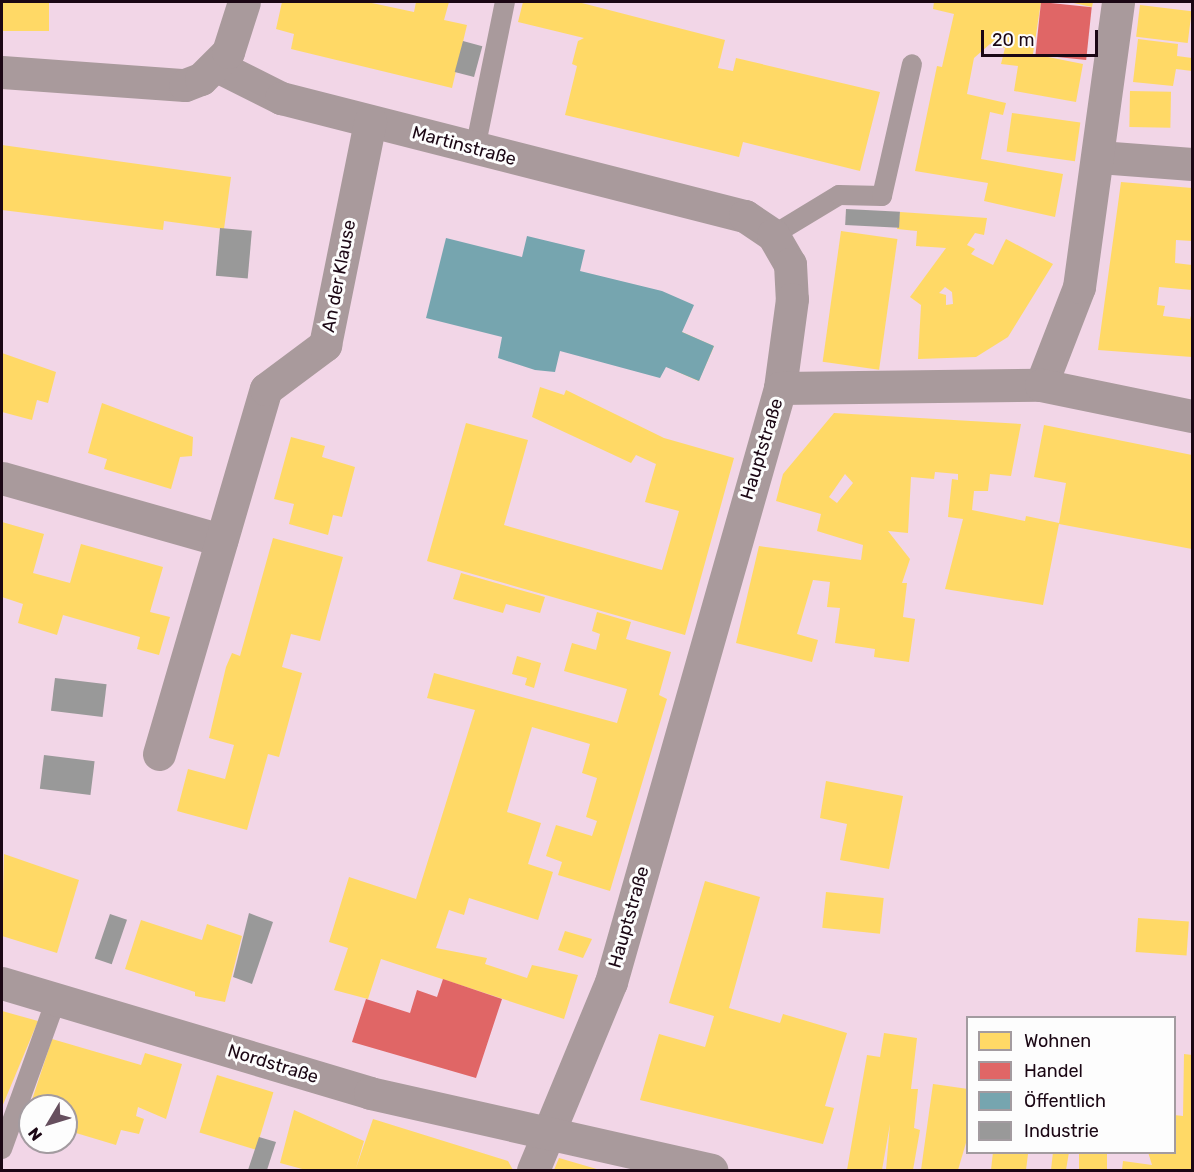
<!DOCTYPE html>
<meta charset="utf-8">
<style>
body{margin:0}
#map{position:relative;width:1194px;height:1172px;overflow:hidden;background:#f2d6e7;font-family:Rubik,sans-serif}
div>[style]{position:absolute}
.homes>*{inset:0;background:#ffd966;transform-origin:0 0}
.shops>*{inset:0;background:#e06666;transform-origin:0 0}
.public>*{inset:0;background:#76a5af}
.industry>*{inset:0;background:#999;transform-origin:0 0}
.service>*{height:20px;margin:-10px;padding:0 10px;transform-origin:10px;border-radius:10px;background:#a99a9c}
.minor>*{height:33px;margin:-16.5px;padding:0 16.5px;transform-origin:16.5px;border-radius:16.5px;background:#a99a9c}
span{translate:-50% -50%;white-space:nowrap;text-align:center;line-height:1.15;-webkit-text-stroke:6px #fdfdfd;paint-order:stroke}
.street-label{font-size:18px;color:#1b0714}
.frame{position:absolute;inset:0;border:3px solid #1b0714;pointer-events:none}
.legend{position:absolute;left:966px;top:1016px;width:210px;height:138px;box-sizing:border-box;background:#fdfdfd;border:2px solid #a39ba0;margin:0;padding:8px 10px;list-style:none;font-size:18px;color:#1b0714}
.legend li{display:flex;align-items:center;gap:12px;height:30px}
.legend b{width:30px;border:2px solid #a39ba0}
.north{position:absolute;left:18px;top:1094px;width:60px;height:60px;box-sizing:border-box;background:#fdfdfd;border:2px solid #a39ba0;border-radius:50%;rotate:232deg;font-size:16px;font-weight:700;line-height:24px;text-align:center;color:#1b0714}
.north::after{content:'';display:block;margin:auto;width:21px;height:27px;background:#664f5e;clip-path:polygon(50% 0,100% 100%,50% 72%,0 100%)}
.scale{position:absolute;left:981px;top:30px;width:117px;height:27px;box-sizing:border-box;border:3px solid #1b0714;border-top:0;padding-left:8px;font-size:18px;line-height:21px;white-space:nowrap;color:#1b0714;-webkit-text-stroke:4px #fdfdfd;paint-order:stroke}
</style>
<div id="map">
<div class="homes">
<div style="left:2px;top:2px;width:47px;height:29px"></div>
<div style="clip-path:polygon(282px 2px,367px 2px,414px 12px,416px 2px,449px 2px,444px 20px,467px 25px,452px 88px,291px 49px,294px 34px,276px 29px)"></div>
<div style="clip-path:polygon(523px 2px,578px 2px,725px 40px,718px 68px,733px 71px,736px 58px,880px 92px,860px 171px,743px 142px,739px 157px,565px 115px,577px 66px,572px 64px,578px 41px,584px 38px,518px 22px)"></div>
<div style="clip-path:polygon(934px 2px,1041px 2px,1033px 54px,1083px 64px,1076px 102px,1014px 91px,1018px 66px,1001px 64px,1005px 48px,990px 44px,974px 58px,967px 94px,1006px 103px,1003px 115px,990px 112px,981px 159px,1063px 174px,1055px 217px,984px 201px,988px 183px,915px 171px,937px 66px,942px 67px,954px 14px,933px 9px)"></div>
<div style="clip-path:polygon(1069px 2px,1093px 2px,1092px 7px)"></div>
<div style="left:1140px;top:5px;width:52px;height:32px;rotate:7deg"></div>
<div style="clip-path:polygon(1138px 39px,1178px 44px,1177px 56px,1192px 58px,1192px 71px,1176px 69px,1173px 86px,1133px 82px)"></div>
<div style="left:1130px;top:91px;width:41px;height:36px;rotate:1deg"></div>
<div style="left:1012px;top:113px;width:69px;height:39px;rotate:8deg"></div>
<div style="clip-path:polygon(2px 145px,231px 177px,224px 229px,164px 221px,163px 230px,2px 210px)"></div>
<div style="clip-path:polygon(1121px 182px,1192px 188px,1192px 241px,1176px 240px,1175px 263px,1192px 265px,1192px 290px,1159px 287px,1157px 305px,1165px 306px,1163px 316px,1190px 319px,1192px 312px,1192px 357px,1098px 350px)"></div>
<div style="clip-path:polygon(evenodd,900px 212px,987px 218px,984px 235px,975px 233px,967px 245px,975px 249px,971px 254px,993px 265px,1006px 239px,1053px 264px,1008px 337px,976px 357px,918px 359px,921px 305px,910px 297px,946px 248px,916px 246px,917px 231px,897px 229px,900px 212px,945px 287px,952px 292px,953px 304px,946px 305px,946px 295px,939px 293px,945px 287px)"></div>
<div style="left:841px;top:231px;width:57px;height:132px;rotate:8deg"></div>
<div style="left:682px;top:332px;width:35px;height:38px;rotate:24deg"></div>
<div style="clip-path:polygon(2px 353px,56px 372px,48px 403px,37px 400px,32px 420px,2px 412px)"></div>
<div style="clip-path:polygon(540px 387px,564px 395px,566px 390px,664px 438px,734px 458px,685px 635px,427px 561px,466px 423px,528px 440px,504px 525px,662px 570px,679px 511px,645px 502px,656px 464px,636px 455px,631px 463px,532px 417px)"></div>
<div style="clip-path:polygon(102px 403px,193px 437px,192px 456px,180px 457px,171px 489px,104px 469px,107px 459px,88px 453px)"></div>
<div style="clip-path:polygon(evenodd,834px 413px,1021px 424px,1011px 476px,990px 474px,988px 491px,974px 491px,972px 510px,1025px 521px,1026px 516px,1059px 523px,1066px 483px,1034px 477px,1044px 425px,1192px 455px,1192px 549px,1059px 524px,1043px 605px,945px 589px,963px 519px,948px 517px,952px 479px,958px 480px,958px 474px,935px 472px,934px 479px,911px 477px,908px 533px,888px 531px,910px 559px,902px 583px,907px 583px,903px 617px,915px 619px,909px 662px,874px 657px,875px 649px,835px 643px,840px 608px,827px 607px,830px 582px,813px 580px,797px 634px,818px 640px,812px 662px,736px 643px,759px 546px,861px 560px,863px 545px,817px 531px,821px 514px,776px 501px,783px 474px,834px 413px,845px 474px,853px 483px,837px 503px,829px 497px,845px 474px)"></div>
<div style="clip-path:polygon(291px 437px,325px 446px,322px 457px,355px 467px,342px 517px,333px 515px,328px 535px,289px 524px,294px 504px,274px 499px)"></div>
<div style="clip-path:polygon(2px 522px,44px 534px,33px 573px,70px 583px,81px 544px,163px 567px,150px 612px,170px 617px,159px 655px,137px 649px,140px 637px,63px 615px,57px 635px,18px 623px,23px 604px,2px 597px)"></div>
<div style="clip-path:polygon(273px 538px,343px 557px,320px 641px,291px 634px,282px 667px,302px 673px,279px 757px,268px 754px,247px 830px,177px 811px,188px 769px,225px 779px,234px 745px,209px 738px,226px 667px,232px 653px,240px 656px)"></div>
<div style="clip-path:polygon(461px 573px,545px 597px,540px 613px,506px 604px,503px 613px,453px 599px)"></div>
<div style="clip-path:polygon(597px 612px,631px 622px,626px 639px,671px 652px,659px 695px,667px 699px,610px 891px,558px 875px,562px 862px,546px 856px,556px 825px,592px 836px,597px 821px,586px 817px,597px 778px,582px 773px,590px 744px,532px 727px,507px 812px,541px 823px,528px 864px,553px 872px,538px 920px,469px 898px,464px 915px,449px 910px,436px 948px,487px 958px,485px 964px,527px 978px,532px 965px,578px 975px,564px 1019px,381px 959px,368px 999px,334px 990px,348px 948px,329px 942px,349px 877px,416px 899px,475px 710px,427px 698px,434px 673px,617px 723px,627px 689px,564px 671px,572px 643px,596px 650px,600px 634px,592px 631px)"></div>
<div style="clip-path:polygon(517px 656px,541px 663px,534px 688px,525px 685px,527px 678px,512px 674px)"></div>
<div style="clip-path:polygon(826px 781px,903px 796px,889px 869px,840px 860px,847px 824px,820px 818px)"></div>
<div style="clip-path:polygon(4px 854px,79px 880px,57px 953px,2px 936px)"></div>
<div style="clip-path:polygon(705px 881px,760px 897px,729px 1008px,780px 1023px,783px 1014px,847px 1033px,825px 1106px,834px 1108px,823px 1144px,640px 1100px,659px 1034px,705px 1047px,714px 1016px,669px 1003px)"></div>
<div style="left:826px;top:892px;width:58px;height:36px;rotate:6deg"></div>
<div style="left:1138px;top:918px;width:51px;height:34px;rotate:4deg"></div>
<div style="clip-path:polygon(141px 920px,202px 940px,207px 924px,242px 936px,225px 1002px,195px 996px,195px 992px,125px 969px)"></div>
<div style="clip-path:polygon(565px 931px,592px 939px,583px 958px,558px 950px)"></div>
<div style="clip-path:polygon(2px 1011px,38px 1021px,2px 1107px)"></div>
<div style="clip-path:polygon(884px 1033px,917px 1038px,911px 1089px,918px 1089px,914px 1128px,920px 1130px,913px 1170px,886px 1170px,890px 1124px,882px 1170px,847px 1170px,867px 1055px,880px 1057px)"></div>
<div style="clip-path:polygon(52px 1039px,141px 1065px,145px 1053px,182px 1064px,166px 1119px,138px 1107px,136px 1116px,144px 1119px,139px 1134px,121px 1130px,116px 1145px,66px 1130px,66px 1106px,30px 1106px)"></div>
<div style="clip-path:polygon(1184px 1054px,1192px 1055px,1192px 1170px,1122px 1170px,1123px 1161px,1152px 1165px,1148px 1152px,1174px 1152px,1174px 1115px,1183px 1116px)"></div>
<div style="left:217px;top:1075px;width:59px;height:60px;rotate:17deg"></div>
<div style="clip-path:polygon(933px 1084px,968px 1089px,968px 1136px,958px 1170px,921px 1170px)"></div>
<div style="clip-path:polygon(294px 1110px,364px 1141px,356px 1168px,373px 1119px,508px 1161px,513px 1170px,306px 1170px,280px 1163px)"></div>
<div style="clip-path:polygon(993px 1152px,1028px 1154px,1026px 1170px,991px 1170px)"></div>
<div style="clip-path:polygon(1053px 1152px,1069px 1152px,1066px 1170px,1051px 1170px)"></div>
<div style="left:1079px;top:1152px;width:28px;height:18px"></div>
<div style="clip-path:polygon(559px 1158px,600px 1170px,554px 1170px)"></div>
</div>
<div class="shops">
<div style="left:1041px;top:2px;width:51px;height:53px;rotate:6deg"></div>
<div style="clip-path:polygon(443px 979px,502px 999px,476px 1078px,352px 1042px,366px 999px,410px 1013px,417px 990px,437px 997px)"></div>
</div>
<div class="public">
<div style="clip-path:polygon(527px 236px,585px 250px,580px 271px,662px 291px,694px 305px,682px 332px,714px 346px,699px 381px,666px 367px,660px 378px,560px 351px,555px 372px,535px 370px,498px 358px,502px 337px,426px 318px,446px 238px,522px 257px)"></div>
</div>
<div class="industry">
<div style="left:463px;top:41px;width:20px;height:32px;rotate:15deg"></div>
<div style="left:846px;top:209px;width:54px;height:16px;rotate:3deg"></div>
<div style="left:220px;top:228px;width:32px;height:48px;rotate:5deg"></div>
<div style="left:55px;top:678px;width:52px;height:33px;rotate:7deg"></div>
<div style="left:44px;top:755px;width:51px;height:34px;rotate:7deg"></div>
<div style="clip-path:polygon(249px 913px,273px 922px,252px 984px,233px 977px)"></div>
<div style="left:110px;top:914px;width:18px;height:47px;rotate:19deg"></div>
<div style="clip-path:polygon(259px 1137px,276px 1142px,267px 1170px,248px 1170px)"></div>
</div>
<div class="service">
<div style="left:475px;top:149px;width:150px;rotate:-78.5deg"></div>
<div style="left:773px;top:235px;width:77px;rotate:-31.2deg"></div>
<div style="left:839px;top:195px;width:43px;rotate:1.3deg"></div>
<div style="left:882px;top:196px;width:135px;rotate:-77.2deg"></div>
<div style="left:2px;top:1149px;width:158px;rotate:-70.1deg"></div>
</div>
<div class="minor">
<div style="left:217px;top:66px;width:72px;rotate:26.6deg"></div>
<div style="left:281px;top:98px;width:479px;rotate:14.3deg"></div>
<div style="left:745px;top:216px;width:34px;rotate:34deg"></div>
<div style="left:773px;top:235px;width:34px;rotate:60deg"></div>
<div style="left:790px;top:264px;width:35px;rotate:87deg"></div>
<div style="left:792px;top:299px;width:90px;rotate:97.7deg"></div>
<div style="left:780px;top:388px;width:618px;rotate:105.88deg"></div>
<div style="left:611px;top:982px;width:204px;rotate:112.5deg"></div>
<div style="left:2px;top:72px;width:183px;rotate:4.1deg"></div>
<div style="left:185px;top:85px;width:17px;rotate:-21deg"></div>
<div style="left:201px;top:79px;width:38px;rotate:-45deg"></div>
<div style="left:228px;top:52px;width:52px;rotate:-72.3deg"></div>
<div style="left:1099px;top:157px;width:93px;rotate:4.3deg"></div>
<div style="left:1041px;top:385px;width:105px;rotate:-68.8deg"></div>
<div style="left:1079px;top:287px;width:288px;rotate:-82.2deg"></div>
<div style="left:780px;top:388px;width:261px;rotate:-0.7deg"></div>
<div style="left:1041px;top:385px;width:154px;rotate:11.6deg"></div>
<div style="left:2px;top:478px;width:228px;rotate:15.8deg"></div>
<div style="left:159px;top:754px;width:380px;rotate:-73.7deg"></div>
<div style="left:266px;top:389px;width:74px;rotate:-36.7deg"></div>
<div style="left:325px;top:345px;width:228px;rotate:-78.6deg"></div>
<div style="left:2px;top:983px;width:384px;rotate:16.6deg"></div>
<div style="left:370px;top:1093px;width:350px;rotate:12.7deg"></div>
</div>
<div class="street-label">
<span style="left:464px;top:146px;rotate:15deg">Martinstraße</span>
<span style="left:339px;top:276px;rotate:-79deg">An der Klause</span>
<span style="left:762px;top:449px;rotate:-73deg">Hauptstraße</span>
<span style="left:629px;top:917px;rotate:-74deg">Hauptstraße</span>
<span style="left:273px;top:1064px;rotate:17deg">Nordstraße</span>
</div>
<div class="frame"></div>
<ul class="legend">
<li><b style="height:16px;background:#ffd966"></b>Wohnen</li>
<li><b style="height:16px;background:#e06666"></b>Handel</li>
<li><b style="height:16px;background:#76a5af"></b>Öffentlich</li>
<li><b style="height:16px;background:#999"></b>Industrie</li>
</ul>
<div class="north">N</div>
<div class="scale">20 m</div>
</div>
